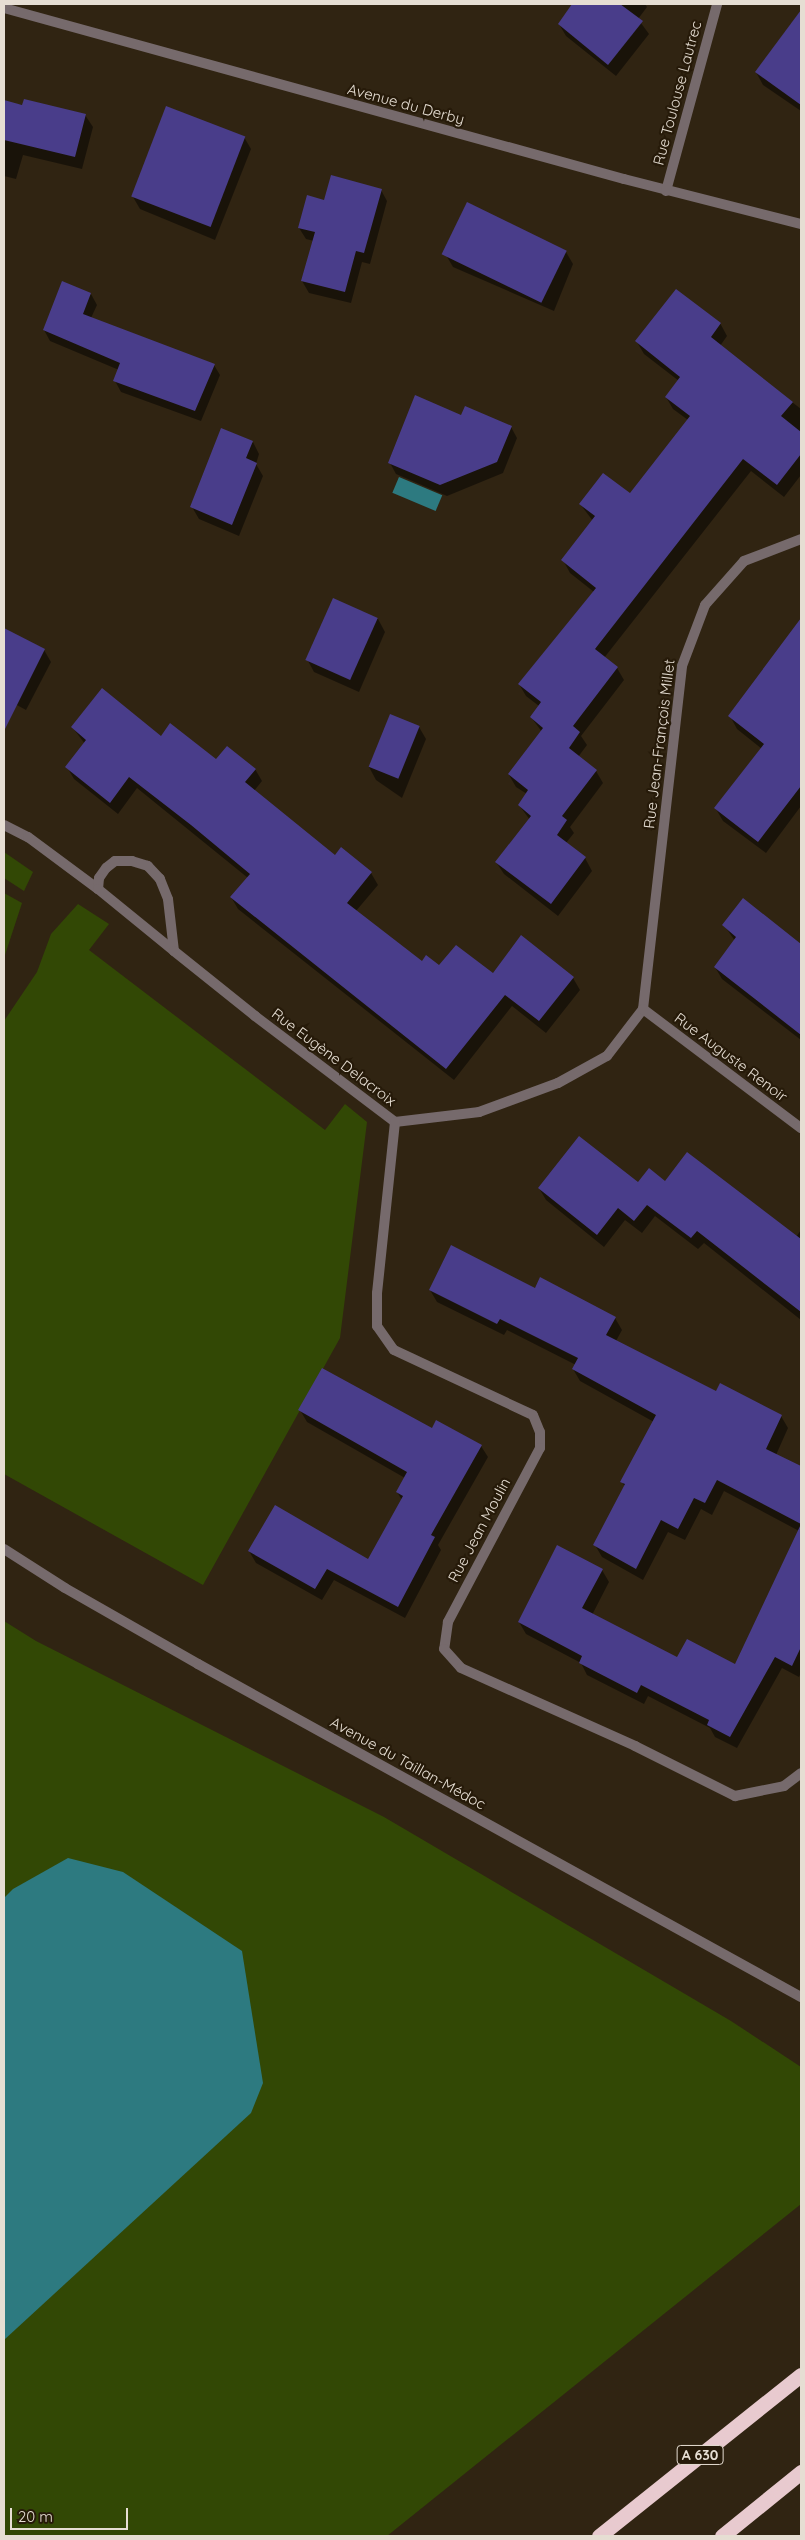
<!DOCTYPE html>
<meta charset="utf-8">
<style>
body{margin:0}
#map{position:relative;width:805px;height:2540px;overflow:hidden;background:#302412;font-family:Quicksand,sans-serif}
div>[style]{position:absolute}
.green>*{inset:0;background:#324805}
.water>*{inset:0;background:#2d7a80;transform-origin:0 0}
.shadow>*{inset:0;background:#0007}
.building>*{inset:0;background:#493d8a;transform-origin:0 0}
.minor>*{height:10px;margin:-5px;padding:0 5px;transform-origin:5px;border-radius:5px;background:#766a6c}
.tertiary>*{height:10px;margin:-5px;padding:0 5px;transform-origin:5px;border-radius:5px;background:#766a6c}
.motorway>*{height:15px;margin:-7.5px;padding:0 7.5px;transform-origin:7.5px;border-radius:7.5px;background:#e8cacf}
span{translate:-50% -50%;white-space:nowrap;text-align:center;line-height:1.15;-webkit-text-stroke:4.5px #261a09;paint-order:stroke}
.shield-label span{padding:1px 4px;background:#261a09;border:1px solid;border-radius:4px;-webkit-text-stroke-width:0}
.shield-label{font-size:14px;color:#e6ded3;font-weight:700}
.street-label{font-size:15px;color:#e6ded3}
.frame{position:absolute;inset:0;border:5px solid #e6ded3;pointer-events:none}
.scale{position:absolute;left:10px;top:2508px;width:118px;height:22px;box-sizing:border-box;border:2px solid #e6ded3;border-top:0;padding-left:6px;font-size:15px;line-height:18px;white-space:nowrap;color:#e6ded3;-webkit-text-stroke:4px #261a09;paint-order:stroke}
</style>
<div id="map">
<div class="green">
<div style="clip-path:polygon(4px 852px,33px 872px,24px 891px,4px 878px)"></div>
<div style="clip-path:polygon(4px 893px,22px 903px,4px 958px)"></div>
<div style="clip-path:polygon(78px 904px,109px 924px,89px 950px,325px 1130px,345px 1104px,367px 1122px,340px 1338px,203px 1585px,4px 1474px,4px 1021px,37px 972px,51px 934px)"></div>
<div style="clip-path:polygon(4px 1621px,36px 1641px,384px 1817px,731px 2021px,801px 2067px,801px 2204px,387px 2536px,4px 2536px)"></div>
</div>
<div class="water">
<div style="left:399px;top:477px;width:47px;height:17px;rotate:23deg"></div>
<div style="clip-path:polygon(68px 1858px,123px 1872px,242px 1951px,263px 2083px,251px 2113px,4px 2340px,4px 1898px,13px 1889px)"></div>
</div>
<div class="shadow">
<div style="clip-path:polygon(574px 4px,645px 4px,647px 7px,638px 19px,649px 34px,616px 76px,566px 36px,559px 24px)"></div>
<div style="clip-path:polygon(795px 21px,801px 25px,801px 111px,763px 85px,756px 72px)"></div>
<div style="clip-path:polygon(4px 102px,85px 115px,93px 127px,82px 169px,23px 155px,16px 179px,4px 176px)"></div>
<div style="clip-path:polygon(244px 137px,251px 149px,215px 240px,140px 209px,133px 197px)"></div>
<div style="clip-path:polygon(381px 190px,387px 201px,370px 264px,362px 262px,351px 303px,309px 293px,302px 281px,314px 241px,306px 239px,299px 228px,324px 201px)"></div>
<div style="clip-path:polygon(468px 204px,566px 252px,573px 264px,554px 311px,453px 267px,446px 255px)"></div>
<div style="clip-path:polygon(91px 294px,97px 305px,91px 318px,214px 365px,220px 375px,201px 421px,121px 392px,115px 381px,119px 370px,50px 341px,44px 330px)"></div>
<div style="clip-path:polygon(720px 323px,727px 336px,720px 346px,801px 409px,801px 475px,784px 497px,751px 471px,604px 658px,617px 668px,624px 680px,581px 736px,587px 745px,578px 757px,596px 771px,603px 783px,570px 827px,574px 833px,566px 843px,585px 858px,592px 871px,558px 916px,504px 874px,496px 862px,530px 820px,519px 805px,527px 794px,516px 787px,509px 775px,542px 732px,531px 717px,539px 706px,526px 696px,519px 684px,594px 592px,570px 573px,563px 560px,593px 521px,580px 504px,630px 495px,688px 420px,673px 409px,666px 397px,679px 381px,644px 354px,637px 342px)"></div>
<div style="clip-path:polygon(511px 427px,517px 438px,503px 473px,447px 496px,396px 474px,390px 463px)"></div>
<div style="clip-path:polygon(253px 442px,259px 454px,256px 464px,263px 476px,239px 536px,199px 519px,192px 507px)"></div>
<div style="clip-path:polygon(334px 600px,378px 619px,385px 632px,359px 692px,314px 672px,307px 659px)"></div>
<div style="clip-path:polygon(801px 621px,801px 734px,782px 760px,801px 775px,801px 806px,766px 853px,723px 821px,716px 809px,762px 749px,737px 729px,730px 716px)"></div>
<div style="clip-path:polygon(4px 629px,44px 650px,51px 662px,26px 710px,4px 698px)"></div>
<div style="clip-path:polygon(419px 727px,426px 739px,402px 798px,376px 780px,369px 767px)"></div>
<div style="clip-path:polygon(73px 728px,161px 737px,216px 761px,255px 769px,262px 781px,254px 791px,335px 856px,371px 873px,378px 885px,356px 911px,422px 963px,493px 974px,521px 937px,573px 978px,580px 990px,546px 1033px,512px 1006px,454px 1080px,238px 909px,231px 897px,248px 878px,137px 788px,118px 814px,74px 779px,67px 767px,85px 744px)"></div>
<div style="clip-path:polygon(743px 900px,801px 945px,801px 1040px,722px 979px,715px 967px,735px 941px,724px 925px)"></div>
<div style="clip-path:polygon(665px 1183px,796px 1237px,801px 1230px,801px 1320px,704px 1243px,698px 1249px,655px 1216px,642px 1233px,625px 1220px,604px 1247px,546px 1200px,539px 1188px)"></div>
<div style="clip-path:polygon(430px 1290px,536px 1290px,615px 1318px,622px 1330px,616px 1341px,716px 1393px,781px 1416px,788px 1428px,776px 1455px,801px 1468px,801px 1532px,724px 1491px,712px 1515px,701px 1509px,685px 1540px,668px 1532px,643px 1580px,602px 1557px,595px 1545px,625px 1487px,622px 1482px,654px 1422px,580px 1381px,573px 1369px,576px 1365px,507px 1330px,504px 1335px,437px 1302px)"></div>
<div style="clip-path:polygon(300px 1410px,481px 1446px,488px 1457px,438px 1545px,441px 1550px,405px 1618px,334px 1580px,322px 1600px,256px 1563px,249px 1551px,369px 1560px,402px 1500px,397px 1492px,405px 1478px,307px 1422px)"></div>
<div style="clip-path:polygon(783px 1566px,801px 1576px,801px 1673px,799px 1677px,782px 1668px,737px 1748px,715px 1737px,710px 1728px,648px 1696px,644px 1704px,587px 1675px,581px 1663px,526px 1634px,519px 1622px,602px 1570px,609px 1582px,592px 1615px,678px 1659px,736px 1666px)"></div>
</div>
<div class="building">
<div style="clip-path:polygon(572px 4px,620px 4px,643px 21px,608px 65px,558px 24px)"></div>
<div style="clip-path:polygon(801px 10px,801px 105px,755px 72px)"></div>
<div style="clip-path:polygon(24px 99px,86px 114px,75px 157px,4px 140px,4px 100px,22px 105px)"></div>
<div style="left:166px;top:106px;width:85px;height:97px;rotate:21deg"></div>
<div style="clip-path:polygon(331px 175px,382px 189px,364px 253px,356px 251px,345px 292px,301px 281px,315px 232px,298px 228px,307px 195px,324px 200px)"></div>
<div style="left:467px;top:202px;width:111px;height:58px;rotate:26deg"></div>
<div style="clip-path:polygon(62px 281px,91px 293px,83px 314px,215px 364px,195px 411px,113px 381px,120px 363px,43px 330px)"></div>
<div style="clip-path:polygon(676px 289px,721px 323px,711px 337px,793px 402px,781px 416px,801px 432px,801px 454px,777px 485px,743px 459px,595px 649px,618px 667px,573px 726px,580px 732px,569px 748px,597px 770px,562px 816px,567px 820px,557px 835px,586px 857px,551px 904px,495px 862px,531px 816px,518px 805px,528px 790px,508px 774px,543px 728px,530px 717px,541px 702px,518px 684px,596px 588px,561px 560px,595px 516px,579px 504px,603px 473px,630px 493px,690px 416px,665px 397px,680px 377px,635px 341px)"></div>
<div style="clip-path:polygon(415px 395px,461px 415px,465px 406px,512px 426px,497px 462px,440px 485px,388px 463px)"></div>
<div style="clip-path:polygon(221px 428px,253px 441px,246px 458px,257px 463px,232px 525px,190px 507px)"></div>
<div style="left:333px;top:598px;width:49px;height:68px;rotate:24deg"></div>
<div style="clip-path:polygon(801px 618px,801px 786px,758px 842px,714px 808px,764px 744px,728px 716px)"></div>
<div style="clip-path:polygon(4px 628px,45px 649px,4px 731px)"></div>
<div style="clip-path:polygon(102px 688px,161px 736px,170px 723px,216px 759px,227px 746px,256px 769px,245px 782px,335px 855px,341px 847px,372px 872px,347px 903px,422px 961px,426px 955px,439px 965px,456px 945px,493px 973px,521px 935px,574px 977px,539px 1021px,505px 995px,446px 1069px,230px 897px,250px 874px,191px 825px,129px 777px,110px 803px,65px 767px,86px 740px,71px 727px)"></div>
<div style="left:390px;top:714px;width:32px;height:57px;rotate:22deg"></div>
<div style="clip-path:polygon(743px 898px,801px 944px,801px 1035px,714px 967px,736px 937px,722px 925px)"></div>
<div style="clip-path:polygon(579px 1136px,638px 1182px,649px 1168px,665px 1181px,687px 1152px,801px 1239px,801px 1312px,697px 1231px,691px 1238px,647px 1205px,634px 1221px,618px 1208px,597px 1235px,538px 1188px)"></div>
<div style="clip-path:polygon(451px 1245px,535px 1288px,540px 1277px,616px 1317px,606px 1335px,716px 1391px,720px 1383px,782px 1415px,766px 1449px,801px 1466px,801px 1524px,717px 1480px,705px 1503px,694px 1498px,678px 1529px,661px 1520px,636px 1569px,593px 1545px,625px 1484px,620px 1482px,656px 1415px,572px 1369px,578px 1358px,500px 1319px,497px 1324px,429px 1290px)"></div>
<div style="clip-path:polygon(322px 1368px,432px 1428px,436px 1420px,482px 1445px,431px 1535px,435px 1537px,398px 1607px,327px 1569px,315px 1589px,248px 1551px,275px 1505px,368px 1559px,403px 1496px,396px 1492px,407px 1472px,298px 1410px)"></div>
<div style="clip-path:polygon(801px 1524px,801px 1647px,792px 1666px,775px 1657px,730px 1737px,707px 1725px,709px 1720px,641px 1685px,637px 1693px,579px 1663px,582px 1656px,518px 1622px,557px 1545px,603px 1569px,582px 1608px,677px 1657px,687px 1639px,735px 1664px)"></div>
</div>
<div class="minor">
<div style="left:4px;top:8px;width:643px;rotate:15.42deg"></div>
<div style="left:624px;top:179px;width:183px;rotate:14.3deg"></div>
<div style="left:666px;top:191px;width:194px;rotate:-74.7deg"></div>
<div style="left:4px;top:825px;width:27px;rotate:27deg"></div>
<div style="left:28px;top:837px;width:87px;rotate:36.6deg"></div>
<div style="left:174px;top:951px;width:52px;rotate:-96.6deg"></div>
<div style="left:168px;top:899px;width:22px;rotate:-112deg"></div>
<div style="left:160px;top:879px;width:18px;rotate:-133deg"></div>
<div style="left:148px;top:866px;width:17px;rotate:-163deg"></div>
<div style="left:132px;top:861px;width:17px;rotate:180deg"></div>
<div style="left:115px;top:861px;width:11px;rotate:142deg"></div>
<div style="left:106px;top:868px;width:12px;rotate:125deg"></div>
<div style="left:99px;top:878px;width:11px;rotate:95deg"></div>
<div style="left:98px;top:889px;width:98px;rotate:39.2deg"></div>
<div style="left:174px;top:951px;width:104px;rotate:38.7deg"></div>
<div style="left:255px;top:1016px;width:176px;rotate:37.1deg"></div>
<div style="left:395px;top:1122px;width:85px;rotate:-6.8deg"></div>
<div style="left:479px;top:1112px;width:84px;rotate:-20.2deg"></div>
<div style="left:558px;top:1083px;width:56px;rotate:-28.9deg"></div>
<div style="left:607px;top:1056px;width:59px;rotate:-52.5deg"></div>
<div style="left:643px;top:1009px;width:345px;rotate:-83.5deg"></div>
<div style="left:682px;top:666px;width:65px;rotate:-69.3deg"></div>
<div style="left:705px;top:605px;width:59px;rotate:-48.4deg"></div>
<div style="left:744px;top:561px;width:61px;rotate:-21.1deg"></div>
<div style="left:643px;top:1009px;width:198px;rotate:37deg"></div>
<div style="left:395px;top:1122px;width:172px;rotate:96deg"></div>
<div style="left:377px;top:1293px;width:33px;rotate:90deg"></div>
<div style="left:377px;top:1326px;width:29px;rotate:55deg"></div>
<div style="left:394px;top:1350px;width:153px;rotate:25.1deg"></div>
<div style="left:533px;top:1415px;width:18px;rotate:68deg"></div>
<div style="left:540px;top:1432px;width:16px;rotate:90deg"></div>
<div style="left:540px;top:1448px;width:197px;rotate:117.9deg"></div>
<div style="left:448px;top:1622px;width:27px;rotate:98deg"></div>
<div style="left:444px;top:1649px;width:25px;rotate:48deg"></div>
<div style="left:461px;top:1668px;width:191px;rotate:24.1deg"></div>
<div style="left:635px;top:1746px;width:112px;rotate:26.6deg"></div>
<div style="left:735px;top:1796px;width:50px;rotate:-11.5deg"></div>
<div style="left:784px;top:1786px;width:21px;rotate:-37deg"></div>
</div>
<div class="tertiary">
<div style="left:4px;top:1549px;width:72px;rotate:32.6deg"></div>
<div style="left:65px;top:1588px;width:153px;rotate:29.7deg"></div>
<div style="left:198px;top:1664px;width:689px;rotate:28.91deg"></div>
</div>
<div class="motorway">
<div style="left:599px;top:2536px;width:258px;rotate:-38.6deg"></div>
<div style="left:722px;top:2536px;width:102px;rotate:-39deg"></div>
</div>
<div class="shield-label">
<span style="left:700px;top:2455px">A 630</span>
</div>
<div class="street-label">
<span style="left:677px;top:93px;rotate:-75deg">Rue Toulouse Lautrec</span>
<span style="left:406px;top:104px;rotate:15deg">Avenue du Derby</span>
<span style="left:659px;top:744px;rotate:-83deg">Rue Jean-François Millet</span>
<span style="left:334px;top:1057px;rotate:37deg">Rue Eugène Delacroix</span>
<span style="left:731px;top:1057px;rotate:37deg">Rue Auguste Renoir</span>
<span style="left:479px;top:1530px;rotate:-62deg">Rue Jean Moulin</span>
<span style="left:408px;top:1763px;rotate:29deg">Avenue du Taillan-Médoc</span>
</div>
<div class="frame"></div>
<div class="scale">20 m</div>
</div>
